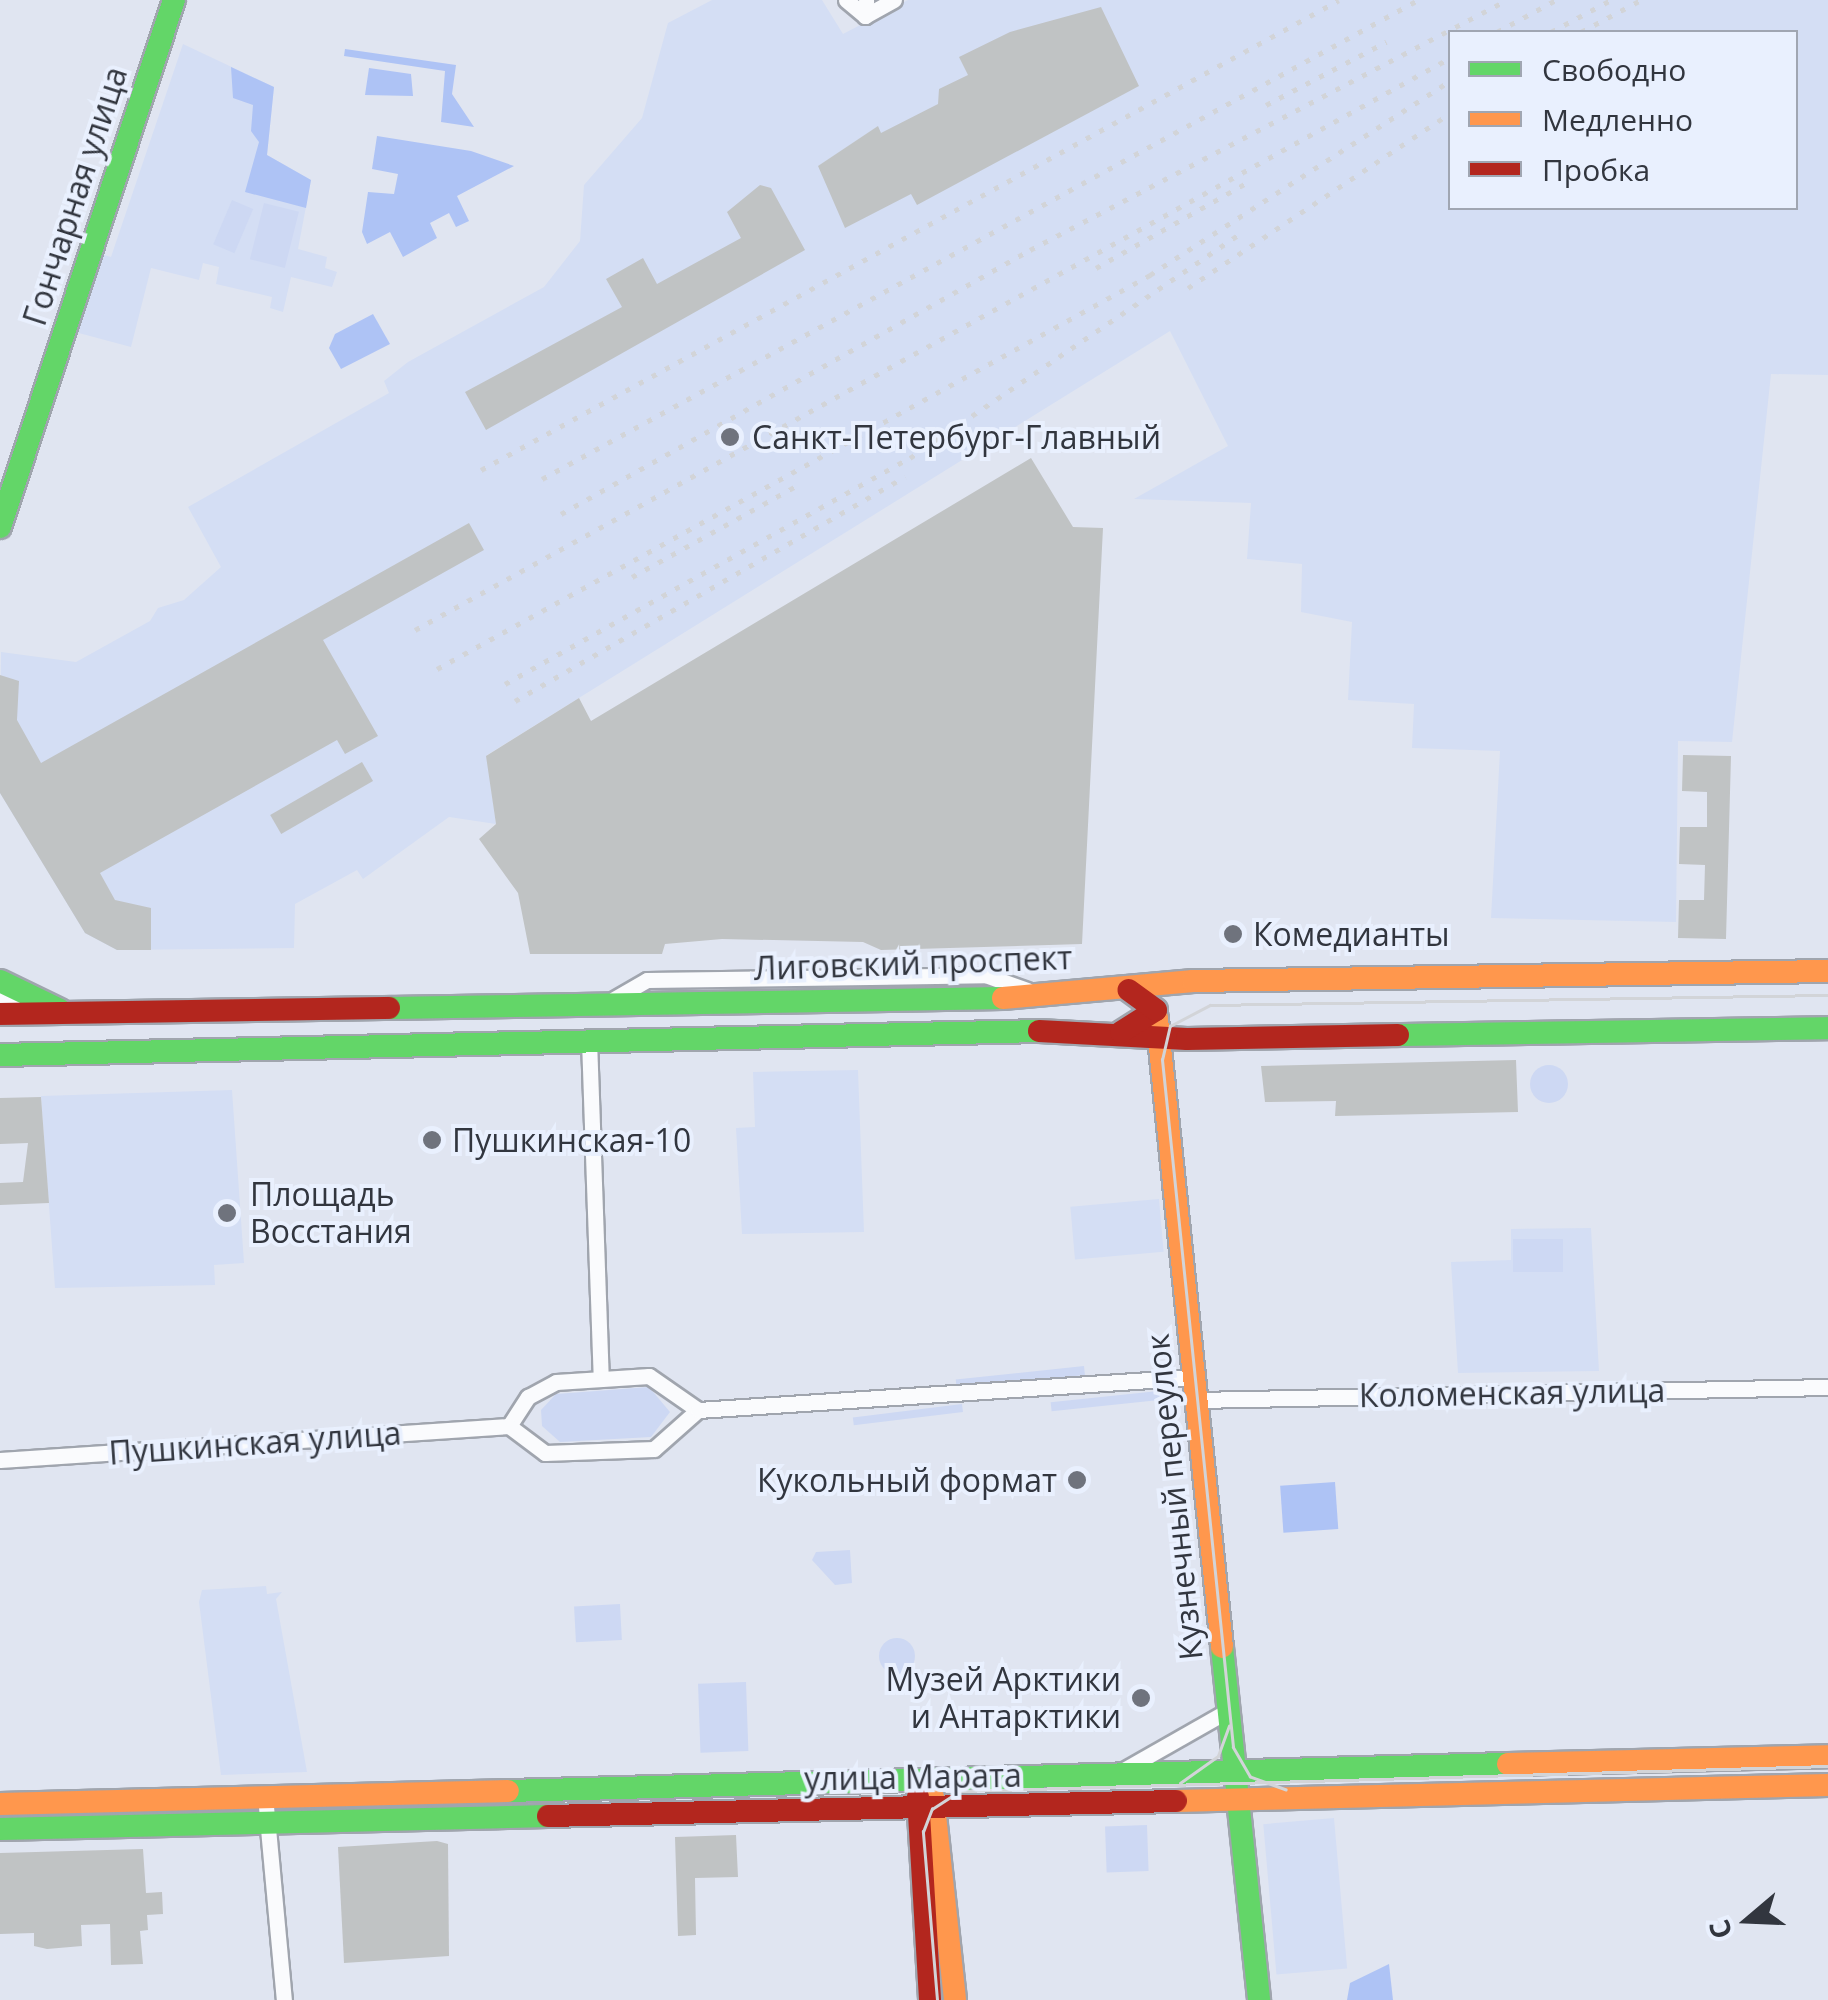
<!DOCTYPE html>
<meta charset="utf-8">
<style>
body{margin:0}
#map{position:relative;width:1828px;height:2000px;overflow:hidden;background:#e0e5f1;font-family:"Open Sans",sans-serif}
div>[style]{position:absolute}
.built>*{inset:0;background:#d4def4;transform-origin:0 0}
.green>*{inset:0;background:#cdd8f3;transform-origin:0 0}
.round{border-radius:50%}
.forest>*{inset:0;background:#aec3f5;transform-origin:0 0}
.building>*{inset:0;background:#c0c3c4;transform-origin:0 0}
.roads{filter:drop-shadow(2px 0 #a0a5ae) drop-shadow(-2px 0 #a0a5ae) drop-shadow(0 2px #a0a5ae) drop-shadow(0 -2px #a0a5ae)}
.street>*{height:15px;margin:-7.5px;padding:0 7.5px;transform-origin:7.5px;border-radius:7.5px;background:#fafbfd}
.fast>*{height:22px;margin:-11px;padding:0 11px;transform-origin:11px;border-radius:11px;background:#63d668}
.slow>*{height:22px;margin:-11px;padding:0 11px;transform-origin:11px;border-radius:11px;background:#ff974d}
.jam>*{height:22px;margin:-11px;padding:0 11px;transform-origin:11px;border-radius:11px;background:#b3261e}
.tram>*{height:2.5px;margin:-1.25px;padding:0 1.25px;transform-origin:1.25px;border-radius:1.25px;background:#d2d4d8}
.rail>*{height:5px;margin-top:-2.5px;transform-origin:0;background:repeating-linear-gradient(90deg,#d2d4d8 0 5px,transparent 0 15px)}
.dots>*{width:28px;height:28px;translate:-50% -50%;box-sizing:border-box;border:5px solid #e9f0fe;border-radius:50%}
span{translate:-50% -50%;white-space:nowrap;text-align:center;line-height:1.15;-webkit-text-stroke:8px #e9f0fe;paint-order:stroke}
.street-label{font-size:32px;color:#32363f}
.poi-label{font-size:32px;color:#32363f}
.left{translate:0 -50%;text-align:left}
.right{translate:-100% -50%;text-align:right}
.legend{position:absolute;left:1448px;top:30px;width:350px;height:180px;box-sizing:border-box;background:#e9f0fe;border:2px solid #a0a6b2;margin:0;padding:12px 18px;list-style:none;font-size:30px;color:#32363f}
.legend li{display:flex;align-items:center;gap:20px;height:50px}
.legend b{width:50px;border:2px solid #a0a6b2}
.north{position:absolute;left:1698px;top:1870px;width:100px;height:100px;-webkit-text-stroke:8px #e9f0fe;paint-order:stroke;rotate:251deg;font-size:28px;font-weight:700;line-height:40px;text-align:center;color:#32363f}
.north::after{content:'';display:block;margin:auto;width:35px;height:45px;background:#32363f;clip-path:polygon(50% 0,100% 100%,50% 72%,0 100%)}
</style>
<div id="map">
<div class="built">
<div style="clip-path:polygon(evenodd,712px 0,822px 0,843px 34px,908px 0,1828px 0,1828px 375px,1771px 374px,1732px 742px,1678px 741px,1676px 922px,1491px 918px,1500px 751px,1412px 748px,1414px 704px,1348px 700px,1352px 622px,1301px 612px,1302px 564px,1247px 559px,1251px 503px,1134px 499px,1228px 446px,1170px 331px,487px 755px,496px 824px,449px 817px,363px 879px,357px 870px,295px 904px,294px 948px,117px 950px,85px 933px,0 793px,1px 652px,76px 662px,150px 621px,158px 608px,184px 600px,221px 567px,188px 507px,389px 393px,384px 381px,408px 362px,544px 287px,580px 241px,584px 185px,642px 118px,668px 23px,712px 0,1450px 32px,1796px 32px,1796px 208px,1450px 208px,1450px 32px)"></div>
<div style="clip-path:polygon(183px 44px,274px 87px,267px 155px,311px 180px,298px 249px,327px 257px,325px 268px,337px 272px,332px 287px,291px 277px,283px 312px,270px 308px,272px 297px,216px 284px,219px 267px,203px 263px,199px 280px,151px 268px,131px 347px,75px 332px,101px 254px,111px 257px)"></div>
<div style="clip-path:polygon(858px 1070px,864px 1232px,742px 1234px,736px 1128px,755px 1127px,753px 1072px)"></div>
<div style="clip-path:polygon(232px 1090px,244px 1263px,214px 1265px,215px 1285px,55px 1288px,41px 1096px)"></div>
<div style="left:1159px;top:1199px;width:53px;height:89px;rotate:85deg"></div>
<div style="clip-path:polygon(1591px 1228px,1599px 1371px,1458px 1373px,1451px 1262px,1511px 1260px,1511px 1229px)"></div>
<div style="clip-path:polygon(266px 1586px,267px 1594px,282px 1592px,276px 1599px,307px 1772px,221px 1775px,199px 1602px,202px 1590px)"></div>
<div style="left:1334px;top:1818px;width:151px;height:71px;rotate:85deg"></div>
</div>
<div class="green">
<div style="left:232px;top:200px;width:23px;height:48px;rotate:23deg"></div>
<div style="left:264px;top:203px;width:36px;height:58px;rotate:14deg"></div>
<div class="round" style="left:1530px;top:1065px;width:38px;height:38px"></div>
<div style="left:1513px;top:1239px;width:50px;height:33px"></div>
<div style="left:1084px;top:1366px;width:9px;height:129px;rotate:84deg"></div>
<div style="clip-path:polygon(649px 1387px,670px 1412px,651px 1437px,560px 1442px,542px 1426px,541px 1410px,556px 1394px)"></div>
<div style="left:1168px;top:1390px;width:9px;height:118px;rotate:84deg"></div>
<div style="left:962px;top:1404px;width:8px;height:110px;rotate:83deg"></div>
<div style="clip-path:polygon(850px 1550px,852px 1583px,835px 1585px,812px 1560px,816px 1552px)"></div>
<div style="left:620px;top:1604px;width:36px;height:46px;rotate:87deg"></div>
<div class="round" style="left:879px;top:1638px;width:36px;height:36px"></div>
<div style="left:746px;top:1682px;width:69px;height:48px;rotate:88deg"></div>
<div style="left:1147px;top:1825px;width:46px;height:42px;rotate:88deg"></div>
</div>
<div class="forest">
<div style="clip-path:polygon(345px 49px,456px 65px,452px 94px,474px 127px,441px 122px,445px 71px,344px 56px)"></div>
<div style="clip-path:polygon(231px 67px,274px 87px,267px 155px,311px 180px,306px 208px,245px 192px,259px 142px,251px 131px,253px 105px,233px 98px)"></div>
<div style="clip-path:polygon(369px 68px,411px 74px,413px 96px,365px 95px)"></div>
<div style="clip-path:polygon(377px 136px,471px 151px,514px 166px,457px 196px,469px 221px,456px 227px,449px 213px,430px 223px,437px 238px,403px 257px,390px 232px,367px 244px,362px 232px,368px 192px,394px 194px,398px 174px,372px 169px)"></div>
<div style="clip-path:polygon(373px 314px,390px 344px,341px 369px,329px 348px,335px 334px)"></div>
<div style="left:1335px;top:1482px;width:47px;height:55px;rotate:86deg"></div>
<div style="clip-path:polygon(1389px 1964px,1393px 2000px,1347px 2000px,1350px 1983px)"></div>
</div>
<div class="building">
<div style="clip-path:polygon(1101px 7px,1139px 86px,917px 205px,911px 194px,845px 228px,818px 166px,878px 126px,881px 133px,938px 104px,939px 89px,968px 75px,959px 57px,1010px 32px)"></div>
<div style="clip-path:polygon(760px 185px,771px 188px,805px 250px,486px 430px,465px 392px,622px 307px,606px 279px,643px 258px,657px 284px,741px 238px,727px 212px)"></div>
<div style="clip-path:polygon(1031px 458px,1073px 527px,1103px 528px,1082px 944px,881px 950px,863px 942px,722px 939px,665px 944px,662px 954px,530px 954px,518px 893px,479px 839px,496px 824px,486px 756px,579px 698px,591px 721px)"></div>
<div style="clip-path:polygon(469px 523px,484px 550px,323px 640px,378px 736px,345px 754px,337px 740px,100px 873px,115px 900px,151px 908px,151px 950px,117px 950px,85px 933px,0 793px,0 675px,19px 681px,17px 720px,41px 763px)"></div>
<div style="clip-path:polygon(1683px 755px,1731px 756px,1726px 939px,1678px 938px,1679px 900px,1704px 900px,1705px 865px,1679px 864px,1680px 827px,1707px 827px,1707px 792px,1682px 791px)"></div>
<div style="left:362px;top:762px;width:22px;height:106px;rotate:60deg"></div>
<div style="clip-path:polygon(1516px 1060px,1518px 1112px,1335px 1116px,1336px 1101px,1265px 1102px,1261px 1066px)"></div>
<div style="clip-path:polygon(41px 1097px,49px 1203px,0 1205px,0 1183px,23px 1182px,28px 1143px,0 1144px,0 1098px)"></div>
<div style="clip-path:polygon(736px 1835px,738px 1877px,695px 1878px,696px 1935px,678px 1936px,675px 1837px)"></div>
<div style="clip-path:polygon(437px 1841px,448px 1844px,449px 1956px,344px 1963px,338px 1847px)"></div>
<div style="clip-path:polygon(143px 1849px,146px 1893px,162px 1892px,163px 1914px,147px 1915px,148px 1930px,140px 1931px,143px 1964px,111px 1965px,110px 1924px,81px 1925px,82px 1946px,47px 1949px,34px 1946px,34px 1933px,0 1934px,0 1853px)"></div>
</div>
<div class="roads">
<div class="street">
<div style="left:846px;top:0;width:25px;rotate:40deg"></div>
<div style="left:865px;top:16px;width:16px;rotate:-86deg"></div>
<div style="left:865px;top:16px;width:33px;rotate:-29deg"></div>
<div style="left:0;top:997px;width:29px;rotate:25deg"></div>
<div style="left:614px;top:999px;width:38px;rotate:-30deg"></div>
<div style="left:647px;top:980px;width:338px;rotate:-0.8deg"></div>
<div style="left:985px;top:975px;width:45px;rotate:19.7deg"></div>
<div style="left:589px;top:1040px;width:339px;rotate:88deg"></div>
<div style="left:1197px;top:1400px;width:631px;rotate:-1.18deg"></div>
<div style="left:509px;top:1426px;width:35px;rotate:-57deg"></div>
<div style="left:528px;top:1397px;width:32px;rotate:-28deg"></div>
<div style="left:556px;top:1382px;width:93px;rotate:-3.7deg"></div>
<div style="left:649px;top:1376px;width:60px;rotate:34.8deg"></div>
<div style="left:0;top:1460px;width:510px;rotate:-3.82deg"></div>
<div style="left:509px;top:1426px;width:45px;rotate:36.9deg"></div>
<div style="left:545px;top:1453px;width:109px;rotate:-2.1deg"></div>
<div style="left:654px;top:1449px;width:59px;rotate:-41.6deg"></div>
<div style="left:698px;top:1410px;width:498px;rotate:-3.8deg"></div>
<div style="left:1120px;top:1772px;width:125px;rotate:-29.6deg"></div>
<div style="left:265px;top:1796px;width:205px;rotate:84.7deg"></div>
</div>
<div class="fast">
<div style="left:0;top:527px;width:555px;rotate:-71.73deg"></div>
<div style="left:0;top:981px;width:67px;rotate:25.8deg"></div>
<div style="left:389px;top:1008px;width:614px;rotate:-0.93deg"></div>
<div style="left:1398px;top:1035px;width:430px;rotate:-0.9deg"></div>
<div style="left:0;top:1055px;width:1039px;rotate:-1.32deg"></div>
<div style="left:1222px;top:1647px;width:355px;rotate:84deg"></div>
<div style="left:508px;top:1791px;width:1000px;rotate:-1.55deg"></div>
<div style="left:0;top:1829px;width:548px;rotate:-1.36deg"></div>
</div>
<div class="slow">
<div style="left:1003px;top:998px;width:191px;rotate:-5.1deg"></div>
<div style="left:1193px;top:981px;width:635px;rotate:-0.9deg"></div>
<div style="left:1157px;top:1019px;width:631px;rotate:84.09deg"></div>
<div style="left:1508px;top:1764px;width:320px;rotate:-1.4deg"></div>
<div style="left:933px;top:1797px;width:204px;rotate:83.8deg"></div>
<div style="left:1176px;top:1801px;width:652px;rotate:-1.41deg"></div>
<div style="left:0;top:1804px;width:508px;rotate:-1.47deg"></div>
</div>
<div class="jam">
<div style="left:0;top:1014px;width:389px;rotate:-0.9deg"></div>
<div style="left:1039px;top:1031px;width:148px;rotate:3.1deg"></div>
<div style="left:1187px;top:1039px;width:211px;rotate:-1.1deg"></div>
<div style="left:1121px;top:1032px;width:41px;rotate:-32.2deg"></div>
<div style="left:1156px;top:1010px;width:34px;rotate:-144deg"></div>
<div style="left:918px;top:1797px;width:203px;rotate:86.6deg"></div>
<div style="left:548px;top:1816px;width:628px;rotate:-1.37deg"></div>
</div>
</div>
<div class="tram">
<div style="left:1180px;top:1783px;width:47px;rotate:-35.4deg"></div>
<div style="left:1218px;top:1756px;width:32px;rotate:-70deg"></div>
<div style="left:1286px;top:1790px;width:38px;rotate:-160deg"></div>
<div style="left:1250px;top:1777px;width:34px;rotate:-120deg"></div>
<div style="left:1233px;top:1747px;width:691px;rotate:-95.9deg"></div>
<div style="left:1162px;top:1060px;width:35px;rotate:-77deg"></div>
<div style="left:1170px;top:1026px;width:45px;rotate:-27.7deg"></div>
<div style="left:1210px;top:1005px;width:618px;rotate:-0.93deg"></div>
<div style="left:937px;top:2000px;width:169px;rotate:-94.8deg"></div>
<div style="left:923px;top:1832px;width:25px;rotate:-69deg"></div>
<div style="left:932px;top:1809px;width:33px;rotate:-33deg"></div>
<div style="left:960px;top:1791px;width:868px;rotate:-1.65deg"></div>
</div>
<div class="rail">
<div style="left:1497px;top:32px;width:67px;rotate:-28.5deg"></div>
<div style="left:1551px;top:32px;width:68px;rotate:-28.1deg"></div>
<div style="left:1581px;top:32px;width:68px;rotate:-28.1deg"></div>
<div style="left:1266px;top:105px;width:136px;rotate:-27.7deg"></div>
<div style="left:1096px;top:268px;width:175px;rotate:-29.5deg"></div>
<div style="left:1188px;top:288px;width:315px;rotate:-33.7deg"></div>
<div style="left:481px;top:470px;width:978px;rotate:-28.71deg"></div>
<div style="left:542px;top:479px;width:998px;rotate:-28.67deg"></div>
<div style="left:561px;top:514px;width:538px;rotate:-29.38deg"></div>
<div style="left:1030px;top:250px;width:539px;rotate:-27.66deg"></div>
<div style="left:632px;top:577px;width:190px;rotate:-29deg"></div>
<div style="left:415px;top:630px;width:1183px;rotate:-28.93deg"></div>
<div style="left:437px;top:669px;width:815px;rotate:-28.92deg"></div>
<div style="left:1150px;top:275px;width:357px;rotate:-32.9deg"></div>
<div style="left:505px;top:684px;width:464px;rotate:-29.2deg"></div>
<div style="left:910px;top:458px;width:400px;rotate:-34.2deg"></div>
<div style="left:515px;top:701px;width:450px;rotate:-29.9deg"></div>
</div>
<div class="dots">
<div style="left:730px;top:437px;background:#6f737d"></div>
<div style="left:1233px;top:934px;background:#6f737d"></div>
<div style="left:432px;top:1140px;background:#6f737d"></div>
<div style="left:227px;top:1213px;background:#6f737d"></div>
<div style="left:1077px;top:1480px;background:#6f737d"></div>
<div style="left:1141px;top:1698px;background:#6f737d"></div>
</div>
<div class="street-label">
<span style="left:75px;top:196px;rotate:-72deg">Гончарная улица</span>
<span style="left:913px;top:963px;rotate:-2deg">Лиговский проспект</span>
<span style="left:1512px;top:1393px;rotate:-1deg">Коломенская улица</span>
<span style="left:255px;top:1443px;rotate:-4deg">Пушкинская улица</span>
<span style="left:1174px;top:1497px;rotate:-96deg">Кузнечный переулок</span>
<span style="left:913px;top:1777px;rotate:-1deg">улица Марата</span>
</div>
<div class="poi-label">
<span class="left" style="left:752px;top:437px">Санкт-Петербург-Главный</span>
<span class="left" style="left:1253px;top:934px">Комедианты</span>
<span class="left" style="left:452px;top:1140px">Пушкинская-10</span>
<span class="left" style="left:250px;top:1213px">Площадь<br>Восстания</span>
<span class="right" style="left:1057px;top:1480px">Кукольный формат</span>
<span class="right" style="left:1121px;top:1698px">Музей Арктики<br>и Антарктики</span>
</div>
<ul class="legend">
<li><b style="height:12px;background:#63d668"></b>Свободно</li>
<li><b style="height:12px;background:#ff974d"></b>Медленно</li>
<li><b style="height:12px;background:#b3261e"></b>Пробка</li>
</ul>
<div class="north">С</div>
</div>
